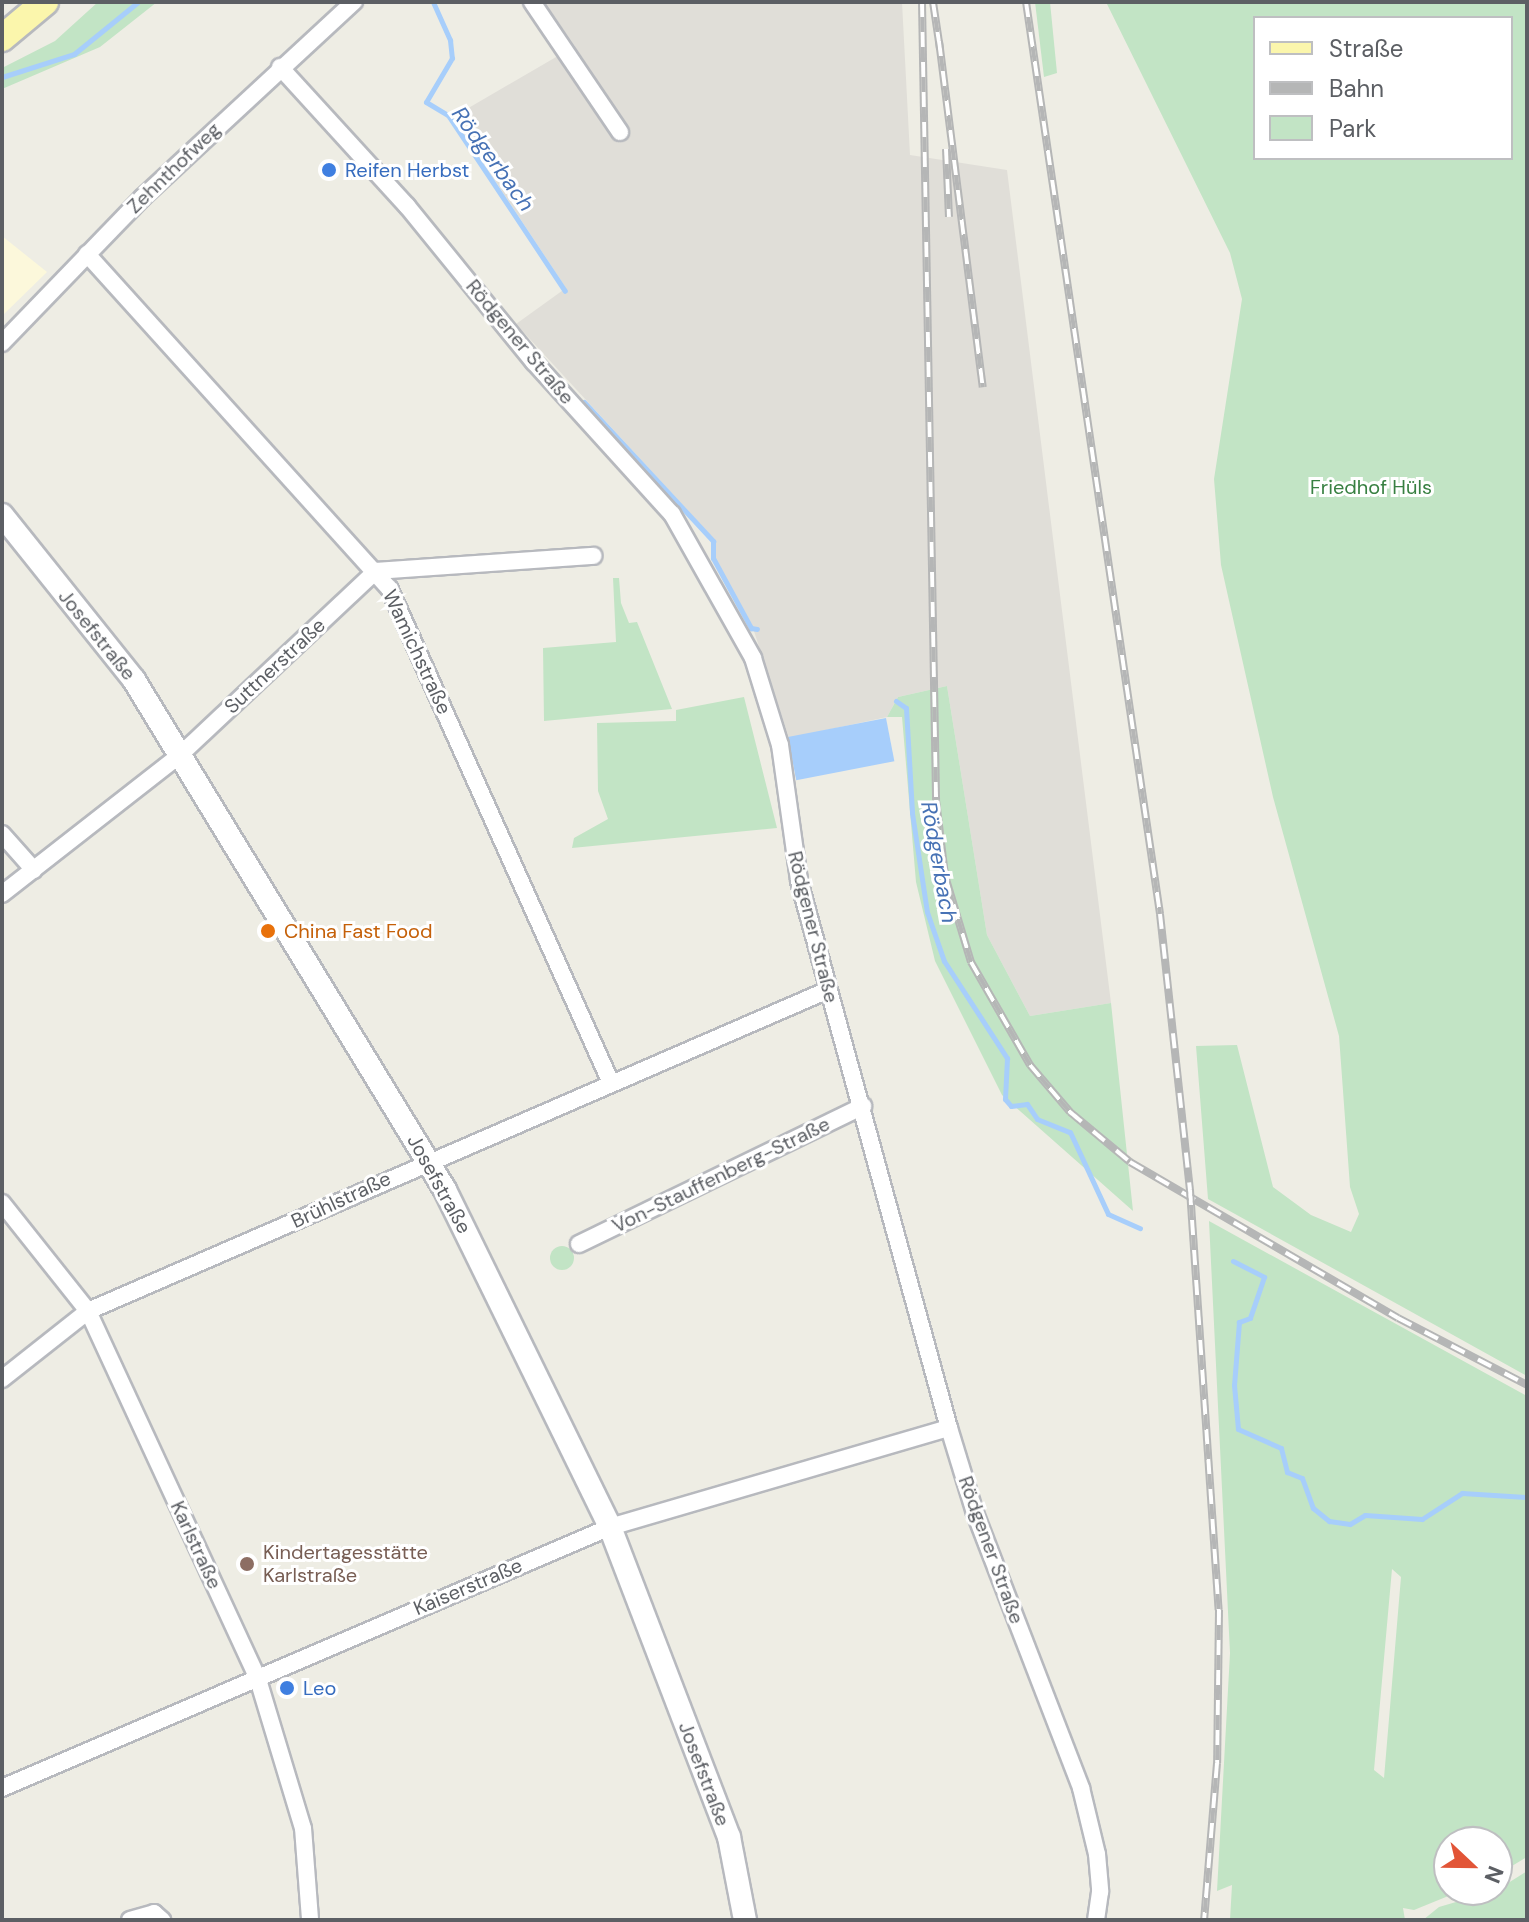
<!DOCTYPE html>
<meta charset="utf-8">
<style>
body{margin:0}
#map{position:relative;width:1529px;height:1922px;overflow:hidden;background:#eeede4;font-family:"DM Sans",sans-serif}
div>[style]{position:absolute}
.commercial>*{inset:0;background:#fcf8db}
.industrial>*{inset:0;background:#e0ded8}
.green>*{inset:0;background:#c2e4c5}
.round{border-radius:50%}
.water>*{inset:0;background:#a7cefb;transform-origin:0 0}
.stream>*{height:5px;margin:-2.5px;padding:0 2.5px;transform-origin:2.5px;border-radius:2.5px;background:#a7cefb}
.roads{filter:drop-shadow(2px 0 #b7b9be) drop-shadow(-2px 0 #b7b9be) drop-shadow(0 2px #b7b9be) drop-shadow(0 -2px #b7b9be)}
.street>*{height:16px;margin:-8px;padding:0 8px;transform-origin:8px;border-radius:8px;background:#fff}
.secondary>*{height:22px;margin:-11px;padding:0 11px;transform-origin:11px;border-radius:11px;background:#fff}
.primary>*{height:26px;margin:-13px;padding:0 13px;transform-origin:13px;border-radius:13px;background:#fbf6ac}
.rail>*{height:8px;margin-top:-4px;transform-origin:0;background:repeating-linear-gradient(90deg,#fff 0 15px,#b5b6b6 0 30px);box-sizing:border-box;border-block:2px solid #b5b6b6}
.dots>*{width:22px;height:22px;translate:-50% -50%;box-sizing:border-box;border:4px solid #fff;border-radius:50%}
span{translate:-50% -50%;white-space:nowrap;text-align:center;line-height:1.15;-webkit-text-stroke:6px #fff;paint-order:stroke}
.street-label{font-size:20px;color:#5c5f64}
.shop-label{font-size:20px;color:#366cbe}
.left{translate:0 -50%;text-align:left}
.park-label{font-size:20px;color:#388042}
.food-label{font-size:20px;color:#c56008}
.education-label{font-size:20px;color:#785e54}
.water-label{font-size:22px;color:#4772b5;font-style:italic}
.frame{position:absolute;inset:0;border:4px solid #5c5f64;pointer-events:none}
.legend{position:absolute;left:1253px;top:16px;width:260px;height:144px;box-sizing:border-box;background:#fff;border:2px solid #bebfc1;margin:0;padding:10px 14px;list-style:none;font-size:24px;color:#5c5f64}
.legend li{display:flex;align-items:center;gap:16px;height:40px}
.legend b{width:40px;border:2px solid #bebfc1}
.north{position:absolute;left:1433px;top:1826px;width:80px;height:80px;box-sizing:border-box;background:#fff;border:2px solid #bebfc1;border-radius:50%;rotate:112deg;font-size:22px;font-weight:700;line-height:32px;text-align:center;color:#5c5f64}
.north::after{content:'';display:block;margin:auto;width:28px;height:36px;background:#e25537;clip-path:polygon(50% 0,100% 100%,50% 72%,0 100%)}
</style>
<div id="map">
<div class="commercial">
<div style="clip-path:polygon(2px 236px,47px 272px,2px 316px)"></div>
</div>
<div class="industrial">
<div style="clip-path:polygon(544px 2px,902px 2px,910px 155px,1007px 170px,1111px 1003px,1030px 1016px,987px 935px,947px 686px,898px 697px,887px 717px,789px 738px,752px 625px,715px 558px,715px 540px,516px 324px,566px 288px,453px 117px,575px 46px)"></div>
</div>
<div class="green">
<div style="clip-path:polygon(98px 2px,157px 2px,100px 47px,2px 89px,2px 68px,55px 41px)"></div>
<div style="clip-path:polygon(1035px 2px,1050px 2px,1057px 73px,1044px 77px)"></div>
<div style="clip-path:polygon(evenodd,1106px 2px,1527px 2px,1527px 1376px,1208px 1199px,1196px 1046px,1237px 1045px,1273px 1187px,1311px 1215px,1351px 1232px,1359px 1214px,1350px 1187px,1339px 1036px,1273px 797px,1221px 565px,1214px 479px,1242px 299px,1230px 253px,1106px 2px,1255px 18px,1511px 18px,1511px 158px,1255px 158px,1255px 18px)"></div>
<div style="clip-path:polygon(613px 578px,619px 578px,621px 603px,629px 623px,637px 622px,672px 709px,544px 721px,543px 648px,616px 642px)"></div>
<div style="clip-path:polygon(947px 686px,987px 935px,1030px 1016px,1111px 1003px,1133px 1211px,1002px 1095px,935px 961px,916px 882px,902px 717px,887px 717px,898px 697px)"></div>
<div style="clip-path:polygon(744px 697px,777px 828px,572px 848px,574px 838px,608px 819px,598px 791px,597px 723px,676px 721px,676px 710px)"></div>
<div style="clip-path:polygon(evenodd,1209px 1221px,1527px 1396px,1527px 1857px,1497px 1875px,1497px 1842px,1449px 1842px,1449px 1890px,1463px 1890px,1414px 1910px,1403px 1908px,1405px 1920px,1230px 1920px,1232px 1885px,1217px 1891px,1230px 1653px,1209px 1221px,1392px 1569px,1401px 1577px,1384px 1778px,1374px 1770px,1392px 1569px)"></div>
<div class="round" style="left:550px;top:1246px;width:24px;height:24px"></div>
<div style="clip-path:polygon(1527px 1871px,1527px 1920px,1423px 1920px,1439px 1907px,1497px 1890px)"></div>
</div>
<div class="water">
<div style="left:886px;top:718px;width:44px;height:100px;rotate:79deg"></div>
</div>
<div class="stream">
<div style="left:433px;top:2px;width:42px;rotate:65.9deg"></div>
<div style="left:450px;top:40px;width:18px;rotate:84deg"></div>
<div style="left:452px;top:58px;width:51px;rotate:120.6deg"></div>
<div style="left:426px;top:102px;width:26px;rotate:31deg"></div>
<div style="left:448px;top:115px;width:211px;rotate:56.4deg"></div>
<div style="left:2px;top:77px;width:76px;rotate:-17.7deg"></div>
<div style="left:74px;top:54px;width:82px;rotate:-39.1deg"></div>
<div style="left:584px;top:402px;width:190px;rotate:47.1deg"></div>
<div style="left:713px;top:541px;width:17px;rotate:90deg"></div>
<div style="left:713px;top:558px;width:80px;rotate:61.5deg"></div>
<div style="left:751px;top:628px;width:6px;rotate:9deg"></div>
<div style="left:896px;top:701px;width:12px;rotate:35deg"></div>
<div style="left:906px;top:708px;width:105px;rotate:86.7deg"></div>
<div style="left:912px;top:813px;width:100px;rotate:81.4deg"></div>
<div style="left:927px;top:912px;width:52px;rotate:70.9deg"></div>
<div style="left:944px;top:961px;width:116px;rotate:57deg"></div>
<div style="left:1007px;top:1058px;width:41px;rotate:92.8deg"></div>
<div style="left:1005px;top:1099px;width:9px;rotate:49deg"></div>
<div style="left:1011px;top:1106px;width:16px;rotate:-7deg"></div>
<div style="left:1027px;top:1104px;width:18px;rotate:56deg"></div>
<div style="left:1037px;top:1119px;width:35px;rotate:22deg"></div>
<div style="left:1070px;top:1132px;width:90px;rotate:65.1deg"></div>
<div style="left:1108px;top:1214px;width:35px;rotate:24deg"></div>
<div style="left:1233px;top:1261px;width:35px;rotate:27deg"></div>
<div style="left:1264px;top:1277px;width:43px;rotate:108.9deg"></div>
<div style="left:1250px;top:1318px;width:12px;rotate:160deg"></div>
<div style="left:1239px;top:1322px;width:63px;rotate:94.5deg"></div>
<div style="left:1234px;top:1385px;width:44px;rotate:84.8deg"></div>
<div style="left:1238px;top:1429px;width:47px;rotate:23.8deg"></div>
<div style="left:1281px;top:1448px;width:25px;rotate:76deg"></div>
<div style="left:1287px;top:1472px;width:16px;rotate:22deg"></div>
<div style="left:1302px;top:1478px;width:32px;rotate:70deg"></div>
<div style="left:1313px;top:1508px;width:21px;rotate:39deg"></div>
<div style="left:1329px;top:1521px;width:21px;rotate:8deg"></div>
<div style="left:1350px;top:1524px;width:17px;rotate:-31deg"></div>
<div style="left:1365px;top:1515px;width:57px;rotate:4deg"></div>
<div style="left:1422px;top:1519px;width:48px;rotate:-33deg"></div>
<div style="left:1462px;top:1493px;width:65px;rotate:3.5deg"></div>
</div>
<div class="roads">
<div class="street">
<div style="left:532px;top:2px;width:157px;rotate:55.9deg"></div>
<div style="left:280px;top:67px;width:188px;rotate:47.6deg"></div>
<div style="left:407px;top:206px;width:201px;rotate:50.9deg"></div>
<div style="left:534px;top:362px;width:205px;rotate:47.8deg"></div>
<div style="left:672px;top:514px;width:165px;rotate:60.6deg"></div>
<div style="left:753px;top:658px;width:91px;rotate:72.8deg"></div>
<div style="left:780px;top:745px;width:137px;rotate:82deg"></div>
<div style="left:799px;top:881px;width:567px;rotate:74.67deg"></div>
<div style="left:949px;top:1428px;width:89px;rotate:73deg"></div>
<div style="left:975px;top:1513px;width:295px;rotate:68.9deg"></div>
<div style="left:1081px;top:1788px;width:68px;rotate:76.4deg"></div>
<div style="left:1097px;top:1854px;width:38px;rotate:85deg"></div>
<div style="left:1100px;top:1892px;width:28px;rotate:98deg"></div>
<div style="left:87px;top:254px;width:450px;rotate:47.9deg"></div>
<div style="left:389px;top:588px;width:543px;rotate:65.84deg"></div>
<div style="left:2px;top:343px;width:202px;rotate:-46deg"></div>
<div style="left:142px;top:198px;width:289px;rotate:-42.8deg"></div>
<div style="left:2px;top:834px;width:48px;rotate:48.4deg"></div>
<div style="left:2px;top:894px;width:227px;rotate:-38deg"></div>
<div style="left:181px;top:754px;width:267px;rotate:-43.2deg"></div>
<div style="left:376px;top:571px;width:218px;rotate:-4deg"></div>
<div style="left:2px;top:1203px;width:138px;rotate:51.5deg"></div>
<div style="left:88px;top:1311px;width:402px;rotate:65.2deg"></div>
<div style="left:257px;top:1676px;width:159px;rotate:73.2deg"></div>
<div style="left:303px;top:1828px;width:92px;rotate:85.6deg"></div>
<div style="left:579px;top:1244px;width:316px;rotate:-25.9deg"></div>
<div style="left:2px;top:1379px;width:110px;rotate:-38.3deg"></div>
<div style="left:88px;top:1311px;width:807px;rotate:-23.45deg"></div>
<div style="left:2px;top:1788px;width:662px;rotate:-23.23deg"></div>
<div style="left:610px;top:1527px;width:353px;rotate:-16.3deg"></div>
<div style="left:130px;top:1920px;width:25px;rotate:-16deg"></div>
<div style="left:154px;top:1913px;width:11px;rotate:41deg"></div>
</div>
<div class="secondary">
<div style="left:2px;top:515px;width:211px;rotate:51.3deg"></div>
<div style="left:134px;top:680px;width:597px;rotate:58.62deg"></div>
<div style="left:445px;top:1190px;width:375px;rotate:63.9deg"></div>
<div style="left:610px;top:1527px;width:332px;rotate:69deg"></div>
<div style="left:729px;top:1837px;width:85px;rotate:79.1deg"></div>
</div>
<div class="primary">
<div style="left:2px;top:38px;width:56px;rotate:-39.9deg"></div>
</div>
</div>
<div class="rail">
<div style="left:922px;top:2px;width:798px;rotate:88.99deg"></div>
<div style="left:936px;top:800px;width:77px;rotate:83.2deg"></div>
<div style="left:945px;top:876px;width:90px;rotate:73.2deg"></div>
<div style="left:971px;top:962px;width:119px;rotate:60.2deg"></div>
<div style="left:1030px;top:1065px;width:62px;rotate:49.6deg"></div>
<div style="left:1070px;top:1112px;width:78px;rotate:39.8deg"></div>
<div style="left:1130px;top:1162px;width:310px;rotate:30.2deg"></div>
<div style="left:1398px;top:1318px;width:145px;rotate:27.4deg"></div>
<div style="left:933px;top:2px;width:48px;rotate:81.5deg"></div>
<div style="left:1026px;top:2px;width:922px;rotate:81.64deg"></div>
<div style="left:1160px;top:914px;width:278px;rotate:83.8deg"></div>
<div style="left:1190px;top:1190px;width:421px;rotate:86.1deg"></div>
<div style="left:1219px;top:1610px;width:153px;rotate:90.7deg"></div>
<div style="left:1217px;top:1763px;width:158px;rotate:94.7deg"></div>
<div style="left:939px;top:41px;width:349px;rotate:82.8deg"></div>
<div style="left:946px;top:149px;width:68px;rotate:87.5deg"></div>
</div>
<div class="dots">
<div style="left:329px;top:170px;background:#3f7fe0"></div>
<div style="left:268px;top:931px;background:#e8710a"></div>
<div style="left:247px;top:1564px;background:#8d6e63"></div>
<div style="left:287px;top:1688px;background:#3f7fe0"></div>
</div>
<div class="street-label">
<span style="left:174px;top:168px;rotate:-44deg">Zehnthofweg</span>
<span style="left:520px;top:342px;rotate:50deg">Rödgener Straße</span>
<span style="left:97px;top:635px;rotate:51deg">Josefstraße</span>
<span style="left:417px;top:652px;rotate:65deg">Wamichstraße</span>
<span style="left:275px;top:666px;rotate:-43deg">Suttnerstraße</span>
<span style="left:813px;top:927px;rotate:76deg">Rödgener Straße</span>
<span style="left:721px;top:1175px;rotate:-26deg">Von-Stauffenberg-Straße</span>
<span style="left:439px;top:1184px;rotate:61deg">Josefstraße</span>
<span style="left:341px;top:1200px;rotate:-25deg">Brühlstraße</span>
<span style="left:196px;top:1545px;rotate:65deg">Karlstraße</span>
<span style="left:991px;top:1550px;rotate:70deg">Rödgener Straße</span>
<span style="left:468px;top:1587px;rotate:-23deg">Kaiserstraße</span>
<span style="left:704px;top:1774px;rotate:69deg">Josefstraße</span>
</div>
<div class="shop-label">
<span class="left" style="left:345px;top:170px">Reifen Herbst</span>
<span class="left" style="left:303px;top:1688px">Leo</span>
</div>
<div class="park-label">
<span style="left:1371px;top:487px">Friedhof Hüls</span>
</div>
<div class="food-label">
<span class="left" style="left:284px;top:931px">China Fast Food</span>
</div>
<div class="education-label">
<span class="left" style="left:263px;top:1564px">Kindertagesstätte<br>Karlstraße</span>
</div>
<div class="water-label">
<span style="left:493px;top:159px;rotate:54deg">Rödgerbach</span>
<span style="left:939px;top:862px;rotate:80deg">Rödgerbach</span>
</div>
<div class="frame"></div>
<ul class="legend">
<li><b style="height:10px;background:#fbf6ac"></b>Straße</li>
<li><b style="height:10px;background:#b5b6b6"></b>Bahn</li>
<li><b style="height:22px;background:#c2e4c5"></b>Park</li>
</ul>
<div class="north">N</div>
</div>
